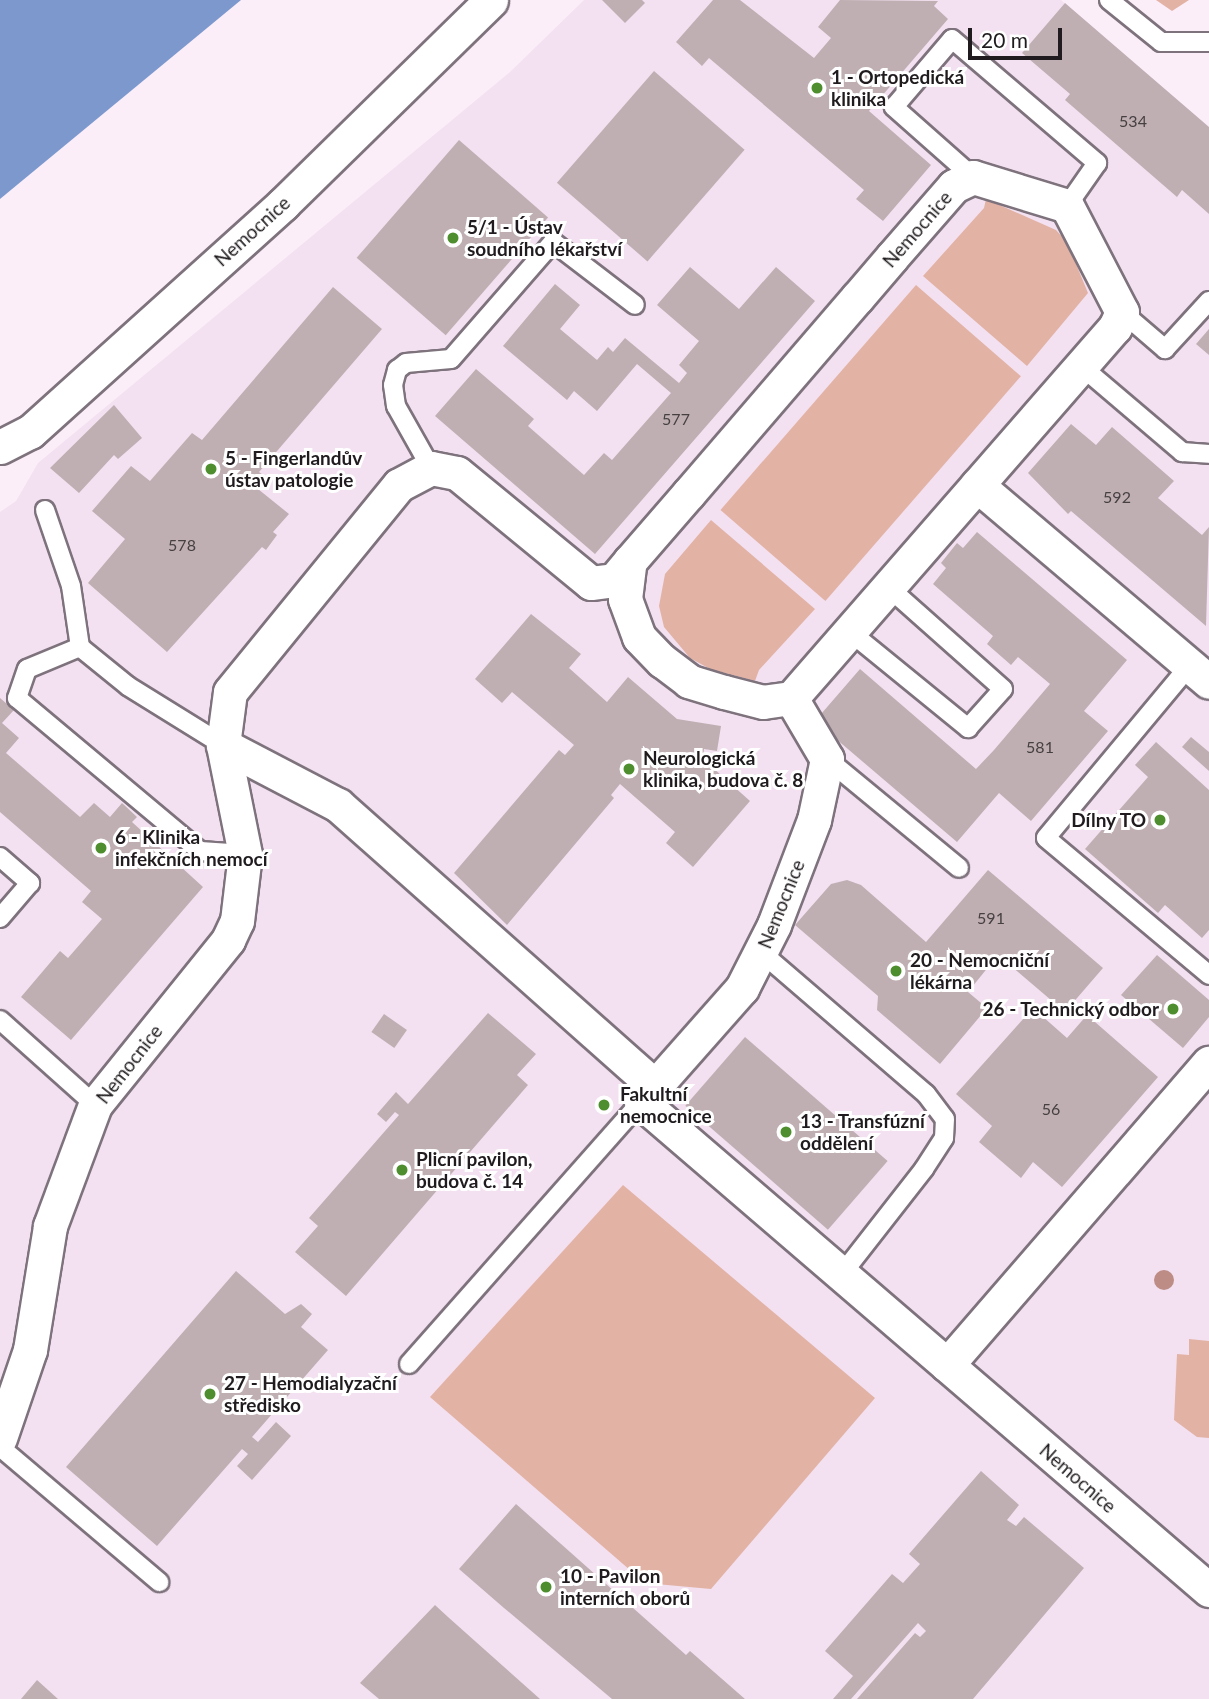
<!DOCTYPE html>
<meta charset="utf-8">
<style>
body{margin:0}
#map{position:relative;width:1209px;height:1699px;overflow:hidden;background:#fbeef9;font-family:Lato,sans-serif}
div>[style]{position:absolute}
.built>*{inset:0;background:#f3e1f1}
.green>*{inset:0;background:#e2b2a5;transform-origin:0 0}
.water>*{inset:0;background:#7c98cd}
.building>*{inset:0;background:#bfafb2;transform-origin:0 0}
.roads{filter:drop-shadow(2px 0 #7e737d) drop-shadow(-2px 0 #7e737d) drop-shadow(0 2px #7e737d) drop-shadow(0 -2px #7e737d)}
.service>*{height:18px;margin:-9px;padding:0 9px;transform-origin:9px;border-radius:9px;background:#fff}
.minor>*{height:33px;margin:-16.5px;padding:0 16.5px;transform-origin:16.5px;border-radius:16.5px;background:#fff}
.trees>*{width:20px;height:20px;margin:-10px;border-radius:50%;background:#bd8c84}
.dots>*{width:19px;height:19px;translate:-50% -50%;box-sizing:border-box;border:4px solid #fff;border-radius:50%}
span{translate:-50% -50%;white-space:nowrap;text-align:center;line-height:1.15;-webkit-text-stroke:6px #fff;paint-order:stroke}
.number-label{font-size:16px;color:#474043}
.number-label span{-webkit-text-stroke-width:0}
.poi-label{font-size:19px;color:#1f1b1e;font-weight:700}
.left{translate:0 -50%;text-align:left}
.right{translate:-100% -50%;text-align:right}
.street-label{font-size:19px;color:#1f1b1e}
.scale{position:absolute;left:968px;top:28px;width:94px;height:32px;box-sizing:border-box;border:4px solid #1f1b1e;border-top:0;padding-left:9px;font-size:21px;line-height:24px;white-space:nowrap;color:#1f1b1e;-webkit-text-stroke:5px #fff;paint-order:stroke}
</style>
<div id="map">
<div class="built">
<div style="clip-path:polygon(584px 0,1061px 0,1209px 128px,1209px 1699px,0 1699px,0 512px,16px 501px,38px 463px,510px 72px)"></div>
</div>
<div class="green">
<div style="clip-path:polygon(1156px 0,1189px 0,1172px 11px)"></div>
<div style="clip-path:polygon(986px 199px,1056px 230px,1067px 242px,1088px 293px,1027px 366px,923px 276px,984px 208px)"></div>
<div style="left:916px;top:285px;width:139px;height:298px;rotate:41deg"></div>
<div style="clip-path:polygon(711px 520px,815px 609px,759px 670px,755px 681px,710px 669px,690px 658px,664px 627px,659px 606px,665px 574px)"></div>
<div style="clip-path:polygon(623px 1185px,875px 1398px,711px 1589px,645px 1583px,430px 1397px)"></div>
<div style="clip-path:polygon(1189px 1339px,1209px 1341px,1209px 1438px,1197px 1437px,1174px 1420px,1177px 1354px,1189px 1355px)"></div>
</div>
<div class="water">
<div style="clip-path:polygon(0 0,241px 0,0 199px)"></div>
</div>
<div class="building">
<div style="clip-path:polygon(602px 0,642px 0,645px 3px,625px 23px)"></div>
<div style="clip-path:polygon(713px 0,740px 0,814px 58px,831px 38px,818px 27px,840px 0,938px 1px,934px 6px,948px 19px,869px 111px,931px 165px,883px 221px,856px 199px,864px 190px,709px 58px,702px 66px,676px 42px)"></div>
<div style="clip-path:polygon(1065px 3px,1209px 127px,1209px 214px,1182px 190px,1177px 197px,1065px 100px,1070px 94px,1022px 53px)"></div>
<div style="left:654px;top:71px;width:120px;height:148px;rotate:41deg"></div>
<div style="left:459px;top:140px;width:118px;height:156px;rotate:41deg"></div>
<div style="clip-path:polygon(690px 267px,739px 309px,776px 267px,815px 301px,595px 554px,435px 416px,476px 369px,534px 419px,528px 426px,584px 475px,604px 453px,612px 460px,671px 393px,637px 364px,597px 411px,574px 391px,567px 400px,503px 346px,555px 284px,580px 305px,560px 329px,597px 360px,608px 347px,613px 352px,625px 338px,679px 383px,687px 373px,679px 365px,699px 341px,657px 305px)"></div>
<div style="clip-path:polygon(333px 287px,382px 329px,259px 472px,267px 478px,258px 489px,289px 514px,273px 532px,277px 535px,266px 550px,262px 547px,167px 652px,88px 583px,125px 539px,92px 511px,131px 466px,150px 481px,192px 433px,202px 440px)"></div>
<div style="clip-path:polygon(1209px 329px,1209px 355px,1196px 344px)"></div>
<div style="clip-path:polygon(114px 405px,142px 438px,118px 459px,114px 455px,79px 493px,50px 468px)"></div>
<div style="clip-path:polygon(1071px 424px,1096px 445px,1112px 427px,1174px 481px,1158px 498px,1202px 535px,1209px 527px,1206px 626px,1071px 511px,1068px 514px,1028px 473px)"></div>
<div style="clip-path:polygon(977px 532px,1127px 660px,1084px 711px,1108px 731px,1031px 821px,999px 793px,957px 842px,815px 721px,860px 669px,976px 769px,994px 750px,1050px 684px,1018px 657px,1011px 665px,987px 644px,993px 636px,933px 584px,946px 568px,941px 563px,957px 543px,963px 548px)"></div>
<div style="clip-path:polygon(531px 614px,581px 654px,569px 668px,607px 702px,628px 677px,677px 719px,721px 726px,717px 751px,704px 749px,703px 759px,750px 801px,693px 867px,666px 843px,675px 832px,620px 784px,611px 795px,614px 798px,507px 925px,454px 873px,559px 750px,565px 755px,574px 745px,512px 692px,502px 703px,475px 679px)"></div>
<div style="clip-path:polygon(0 698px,14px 710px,2px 723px,19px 738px,6px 753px,80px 817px,94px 803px,110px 817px,122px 803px,137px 817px,132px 822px,203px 887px,71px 1040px,21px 997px,60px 951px,68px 958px,102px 919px,82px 902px,91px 891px,0 812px)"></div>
<div style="clip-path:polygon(1191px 737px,1209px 752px,1209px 771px,1182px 747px)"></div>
<div style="clip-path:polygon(1156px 742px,1209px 790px,1209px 930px,1202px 938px,1165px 905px,1158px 913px,1085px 849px,1148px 777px,1135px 765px)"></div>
<div style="clip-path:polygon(988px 870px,1103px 968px,1065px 1012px,998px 955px,968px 992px,987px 1008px,940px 1064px,877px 1010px,878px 996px,795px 925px,831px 884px,847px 880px,861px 885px,926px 942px)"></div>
<div style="clip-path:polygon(1157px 955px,1209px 1000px,1209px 1017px,1183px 1048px,1121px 995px)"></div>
<div style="clip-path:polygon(1033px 1008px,1067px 1038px,1087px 1015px,1158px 1077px,1062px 1187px,1033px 1162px,1021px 1178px,979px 1142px,992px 1126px,956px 1094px)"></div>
<div style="clip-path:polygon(488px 1013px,536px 1054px,517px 1075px,528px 1085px,346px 1296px,295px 1252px,318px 1226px,309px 1218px,399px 1115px,395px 1112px,386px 1122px,377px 1114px,396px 1092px,408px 1104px)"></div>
<div style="left:384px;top:1014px;width:28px;height:22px;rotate:35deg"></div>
<div style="left:745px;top:1037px;width:189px;height:91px;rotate:41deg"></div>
<div style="clip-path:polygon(236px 1271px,285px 1314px,301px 1304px,312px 1314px,301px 1327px,328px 1350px,252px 1437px,258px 1442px,276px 1422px,291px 1436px,252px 1480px,237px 1466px,248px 1454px,242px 1449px,157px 1546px,66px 1467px)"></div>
<div style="clip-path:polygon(981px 1471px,1019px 1505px,1007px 1520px,1016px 1526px,1024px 1517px,1084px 1568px,973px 1699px,857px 1699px,915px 1633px,920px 1637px,926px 1631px,918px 1623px,851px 1699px,833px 1699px,853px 1676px,825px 1651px,892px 1574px,903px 1583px,920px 1564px,909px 1554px)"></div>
<div style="clip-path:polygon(516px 1504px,686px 1655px,690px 1651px,745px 1699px,612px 1699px,504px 1608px,459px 1569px)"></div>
<div style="clip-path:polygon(435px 1605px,448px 1617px,540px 1699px,379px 1699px,360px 1683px)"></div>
<div style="clip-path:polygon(37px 1680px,58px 1699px,21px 1699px)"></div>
</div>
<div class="roads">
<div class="service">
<div style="left:1109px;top:0;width:67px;rotate:38.9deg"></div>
<div style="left:1161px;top:42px;width:48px"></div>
<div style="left:973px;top:177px;width:106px;rotate:-138.5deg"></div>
<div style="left:894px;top:107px;width:89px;rotate:-49.5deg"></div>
<div style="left:952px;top:39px;width:191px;rotate:40.5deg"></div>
<div style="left:1097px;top:163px;width:52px;rotate:124.9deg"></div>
<div style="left:1122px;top:312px;width:57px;rotate:40.7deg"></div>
<div style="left:1165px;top:349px;width:65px;rotate:-47.5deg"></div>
<div style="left:1081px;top:366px;width:133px;rotate:40.4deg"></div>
<div style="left:1182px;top:452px;width:27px;rotate:4deg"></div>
<div style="left:431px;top:468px;width:71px;rotate:-119.4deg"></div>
<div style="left:396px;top:406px;width:21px;rotate:-98deg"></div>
<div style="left:393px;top:385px;width:16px;rotate:-75deg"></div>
<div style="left:397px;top:370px;width:11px;rotate:-38deg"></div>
<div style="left:406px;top:363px;width:45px;rotate:-5.1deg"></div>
<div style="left:451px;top:359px;width:155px;rotate:-48.9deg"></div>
<div style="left:553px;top:242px;width:103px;rotate:37.5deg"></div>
<div style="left:45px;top:510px;width:80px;rotate:71.1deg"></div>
<div style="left:71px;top:586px;width:62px;rotate:81.6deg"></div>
<div style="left:849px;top:631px;width:154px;rotate:39.2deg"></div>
<div style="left:968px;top:728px;width:52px;rotate:-48.1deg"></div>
<div style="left:1003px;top:689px;width:154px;rotate:-138.4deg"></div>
<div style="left:1190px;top:665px;width:225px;rotate:129.8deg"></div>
<div style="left:1046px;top:838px;width:213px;rotate:40deg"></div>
<div style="left:223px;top:745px;width:112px;rotate:-148.2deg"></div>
<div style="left:128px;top:686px;width:62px;rotate:-140.9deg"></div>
<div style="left:80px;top:647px;width:57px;rotate:157.5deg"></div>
<div style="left:27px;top:669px;width:31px;rotate:109deg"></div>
<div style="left:17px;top:698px;width:239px;rotate:39.9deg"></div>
<div style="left:200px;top:851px;width:45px;rotate:3.8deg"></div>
<div style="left:827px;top:759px;width:171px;rotate:39.5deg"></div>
<div style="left:0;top:857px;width:40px;rotate:41deg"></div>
<div style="left:30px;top:883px;width:46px;rotate:130.6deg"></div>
<div style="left:762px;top:953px;width:216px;rotate:40.7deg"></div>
<div style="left:926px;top:1094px;width:31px;rotate:53deg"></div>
<div style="left:945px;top:1119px;width:19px;rotate:93deg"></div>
<div style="left:944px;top:1138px;width:37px;rotate:123deg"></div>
<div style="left:924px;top:1169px;width:133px;rotate:128deg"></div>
<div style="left:0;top:1020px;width:127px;rotate:41.8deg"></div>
<div style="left:409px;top:1364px;width:350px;rotate:-48.5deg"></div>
<div style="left:0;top:1447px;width:209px;rotate:40.3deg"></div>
</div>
<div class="minor">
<div style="left:0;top:447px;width:34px;rotate:-27deg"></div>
<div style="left:30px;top:432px;width:341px;rotate:-42deg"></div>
<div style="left:283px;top:204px;width:291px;rotate:-44.4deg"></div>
<div style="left:977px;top:485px;width:304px;rotate:40.3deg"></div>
<div style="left:791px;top:698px;width:71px;rotate:59.5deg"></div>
<div style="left:827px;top:759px;width:62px;rotate:102deg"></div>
<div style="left:814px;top:820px;width:112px;rotate:110.9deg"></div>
<div style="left:774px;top:925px;width:71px;rotate:116.9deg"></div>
<div style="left:742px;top:988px;width:152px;rotate:131.5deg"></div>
<div style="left:641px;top:1102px;width:749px;rotate:40.67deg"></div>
<div style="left:223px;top:745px;width:130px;rotate:27.6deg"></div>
<div style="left:338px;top:805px;width:424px;rotate:41.6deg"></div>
<div style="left:947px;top:1365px;width:400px;rotate:-49.1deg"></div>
<div style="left:0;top:1438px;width:93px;rotate:-71.2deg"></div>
<div style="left:30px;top:1350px;width:126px;rotate:-80.8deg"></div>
<div style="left:50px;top:1226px;width:129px;rotate:-69.6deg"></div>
<div style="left:95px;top:1105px;width:212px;rotate:-51.1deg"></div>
<div style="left:228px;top:940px;width:21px;rotate:-65deg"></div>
<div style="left:237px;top:921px;width:67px;rotate:-83.2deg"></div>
<div style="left:245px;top:854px;width:111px;rotate:-101.4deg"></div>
<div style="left:223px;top:745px;width:53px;rotate:-82.5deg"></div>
<div style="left:230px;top:692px;width:267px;rotate:-50.8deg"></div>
<div style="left:399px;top:485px;width:36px;rotate:-28deg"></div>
<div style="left:431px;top:468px;width:26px;rotate:11deg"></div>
<div style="left:457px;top:473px;width:173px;rotate:39.4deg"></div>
<div style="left:591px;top:583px;width:23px;rotate:-7deg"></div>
<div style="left:614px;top:580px;width:25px;rotate:-50deg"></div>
<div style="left:630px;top:561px;width:90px;rotate:-49.1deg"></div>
<div style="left:689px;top:493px;width:257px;rotate:-49.3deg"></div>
<div style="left:857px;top:298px;width:54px;rotate:-49.5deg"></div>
<div style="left:892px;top:257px;width:94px;rotate:-48.9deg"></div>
<div style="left:954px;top:186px;width:21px;rotate:-25deg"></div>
<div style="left:973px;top:177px;width:98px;rotate:17.1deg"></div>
<div style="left:1067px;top:206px;width:119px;rotate:62.6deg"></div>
<div style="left:1122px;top:312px;width:17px;rotate:115deg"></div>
<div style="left:1115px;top:327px;width:493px;rotate:131.1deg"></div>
<div style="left:791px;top:698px;width:28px;rotate:172deg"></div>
<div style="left:763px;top:702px;width:40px;rotate:-165.6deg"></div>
<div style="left:724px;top:692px;width:37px;rotate:-163deg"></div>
<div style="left:689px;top:681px;width:34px;rotate:-143deg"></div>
<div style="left:662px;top:661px;width:33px;rotate:-134deg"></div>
<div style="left:639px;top:637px;width:40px;rotate:-110.2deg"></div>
<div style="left:625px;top:599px;width:38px;rotate:-83deg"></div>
</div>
</div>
<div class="trees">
<div style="left:1164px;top:1280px"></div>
</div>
<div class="dots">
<div style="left:817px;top:88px;background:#4f8e2f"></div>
<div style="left:453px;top:238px;background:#4f8e2f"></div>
<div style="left:211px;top:469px;background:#4f8e2f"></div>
<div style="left:629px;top:769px;background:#4f8e2f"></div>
<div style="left:1160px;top:820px;background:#4f8e2f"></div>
<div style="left:101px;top:848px;background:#4f8e2f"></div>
<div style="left:896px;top:971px;background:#4f8e2f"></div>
<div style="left:1173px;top:1009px;background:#4f8e2f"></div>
<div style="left:604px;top:1105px;background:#4f8e2f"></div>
<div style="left:786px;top:1132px;background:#4f8e2f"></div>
<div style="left:402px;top:1170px;background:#4f8e2f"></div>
<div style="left:210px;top:1394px;background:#4f8e2f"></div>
<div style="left:546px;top:1587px;background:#4f8e2f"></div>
</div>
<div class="number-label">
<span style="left:1133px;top:121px">534</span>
<span style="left:676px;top:419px">577</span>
<span style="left:1117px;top:497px">592</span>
<span style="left:182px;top:545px">578</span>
<span style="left:1040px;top:747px">581</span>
<span style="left:991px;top:918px">591</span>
<span style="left:1051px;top:1109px">56</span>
</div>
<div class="poi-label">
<span class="left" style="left:831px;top:88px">1 - Ortopedická<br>klinika</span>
<span class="left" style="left:467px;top:238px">5/1 - Ústav<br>soudního lékařství</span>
<span class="left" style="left:225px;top:469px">5 - Fingerlandův<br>ústav patologie</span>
<span class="left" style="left:643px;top:769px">Neurologická<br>klinika, budova č. 8</span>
<span class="right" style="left:1146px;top:820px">Dílny TO</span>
<span class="left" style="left:115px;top:848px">6 - Klinika<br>infekčních nemocí</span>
<span class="left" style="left:910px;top:971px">20 - Nemocniční<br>lékárna</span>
<span class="right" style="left:1159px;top:1009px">26 - Technický odbor</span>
<span class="left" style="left:620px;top:1105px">Fakultní<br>nemocnice</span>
<span class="left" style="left:800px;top:1132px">13 - Transfúzní<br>oddělení</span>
<span class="left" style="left:416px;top:1170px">Plicní pavilon,<br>budova č. 14</span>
<span class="left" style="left:224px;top:1394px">27 - Hemodialyzační<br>středisko</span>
<span class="left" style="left:560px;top:1587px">10 - Pavilon<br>interních oborů</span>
</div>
<div class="street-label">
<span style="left:917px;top:229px;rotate:-49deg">Nemocnice</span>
<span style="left:252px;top:231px;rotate:-42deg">Nemocnice</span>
<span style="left:781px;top:904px;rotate:-68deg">Nemocnice</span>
<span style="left:129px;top:1064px;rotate:-52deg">Nemocnice</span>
<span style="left:1078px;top:1478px;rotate:41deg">Nemocnice</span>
</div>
<div class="scale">20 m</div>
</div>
